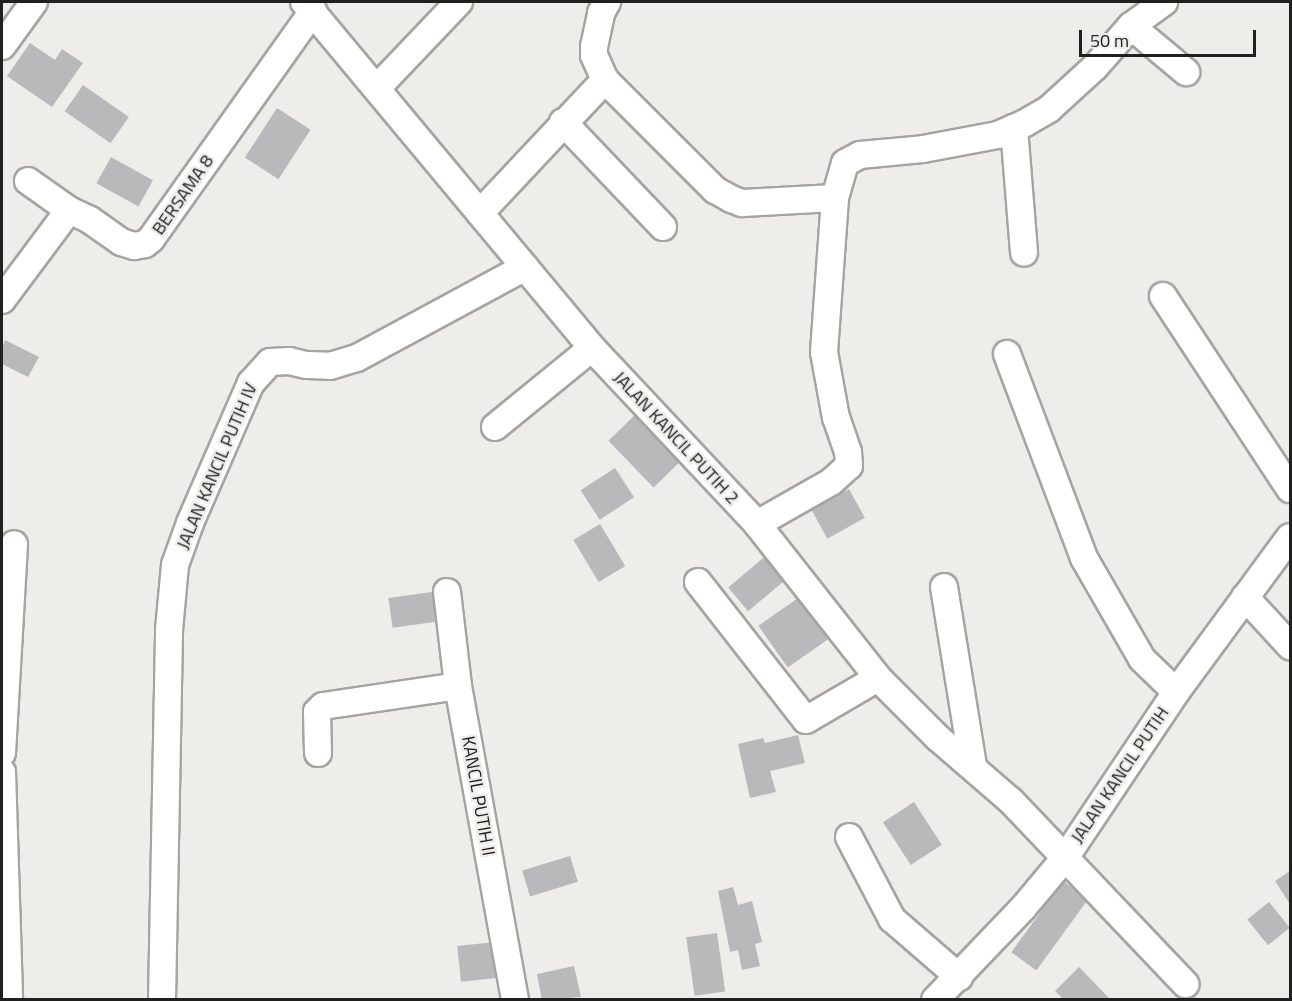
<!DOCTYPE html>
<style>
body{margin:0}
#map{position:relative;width:1292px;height:1001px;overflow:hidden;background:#efedea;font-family:"Titillium Web",sans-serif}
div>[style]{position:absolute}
.building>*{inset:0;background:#b9b9bc;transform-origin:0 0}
.roads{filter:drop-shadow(2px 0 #a5a4a0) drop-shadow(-2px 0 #a5a4a0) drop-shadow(0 2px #a5a4a0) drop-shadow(0 -2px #a5a4a0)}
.street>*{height:26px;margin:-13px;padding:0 13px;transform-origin:13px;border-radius:13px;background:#fff}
span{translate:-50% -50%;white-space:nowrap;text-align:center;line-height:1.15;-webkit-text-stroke:5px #efedea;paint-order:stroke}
.street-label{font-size:18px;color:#21201f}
.frame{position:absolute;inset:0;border:3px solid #21201f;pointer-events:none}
.scale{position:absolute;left:1079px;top:30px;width:177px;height:27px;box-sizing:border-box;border:3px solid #21201f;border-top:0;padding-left:8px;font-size:18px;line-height:21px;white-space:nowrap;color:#21201f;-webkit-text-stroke:4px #efedea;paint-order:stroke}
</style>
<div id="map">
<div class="building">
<div style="clip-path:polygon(30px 43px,55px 60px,62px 49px,83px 63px,52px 107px,7px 76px)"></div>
<div style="left:83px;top:85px;width:56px;height:32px;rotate:35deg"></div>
<div style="left:277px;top:108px;width:40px;height:59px;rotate:33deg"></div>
<div style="left:111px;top:157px;width:48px;height:30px;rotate:29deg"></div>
<div style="clip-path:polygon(5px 340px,39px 357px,28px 377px,2px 364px,2px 348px)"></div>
<div style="left:635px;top:415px;width:65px;height:37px;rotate:46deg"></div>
<div style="left:615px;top:468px;width:35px;height:41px;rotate:57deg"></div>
<div style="left:849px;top:489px;width:33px;height:43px;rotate:61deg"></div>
<div style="left:600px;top:524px;width:49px;height:31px;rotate:59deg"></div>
<div style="left:768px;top:554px;width:31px;height:52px;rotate:50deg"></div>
<div style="left:432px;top:592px;width:30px;height:44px;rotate:82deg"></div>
<div style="left:801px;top:596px;width:51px;height:52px;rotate:55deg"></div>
<div style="clip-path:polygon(798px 735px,805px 763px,770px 771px,776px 792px,750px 798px,738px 744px,763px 738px,765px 743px)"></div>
<div style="left:914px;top:802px;width:51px;height:37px;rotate:57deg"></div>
<div style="left:570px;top:856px;width:27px;height:50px;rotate:73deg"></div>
<div style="clip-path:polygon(1290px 871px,1290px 904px,1275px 881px)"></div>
<div style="left:1063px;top:881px;width:31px;height:88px;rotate:36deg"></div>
<div style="clip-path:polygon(733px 887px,738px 905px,752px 901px,762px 942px,755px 944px,760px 966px,742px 970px,738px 950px,730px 952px,718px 891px)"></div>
<div style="left:1269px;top:902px;width:33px;height:28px;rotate:51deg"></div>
<div style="left:717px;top:933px;width:59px;height:31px;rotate:82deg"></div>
<div style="left:495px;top:942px;width:36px;height:38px;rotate:84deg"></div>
<div style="clip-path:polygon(574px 966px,581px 997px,542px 1000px,537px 974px)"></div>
<div style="clip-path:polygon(1079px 967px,1111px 1000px,1064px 1000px,1055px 991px)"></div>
</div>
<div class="roads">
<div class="street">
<div style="left:304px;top:2px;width:450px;rotate:50.2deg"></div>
<div style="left:592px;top:348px;width:241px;rotate:46.8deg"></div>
<div style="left:757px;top:524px;width:196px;rotate:51.8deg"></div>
<div style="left:878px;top:678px;width:85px;rotate:45deg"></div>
<div style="left:938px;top:738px;width:96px;rotate:40.8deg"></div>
<div style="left:1011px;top:801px;width:253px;rotate:46.4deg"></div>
<div style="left:1131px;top:26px;width:72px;rotate:39.9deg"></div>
<div style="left:2px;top:46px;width:54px;rotate:-54deg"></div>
<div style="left:605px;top:80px;width:27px;rotate:-114deg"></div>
<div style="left:594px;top:55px;width:8px;rotate:-90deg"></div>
<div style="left:594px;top:47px;width:35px;rotate:-78deg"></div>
<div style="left:601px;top:13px;width:13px;rotate:-61deg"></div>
<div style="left:377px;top:88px;width:119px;rotate:-46.4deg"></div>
<div style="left:563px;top:122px;width:145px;rotate:46.4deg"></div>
<div style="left:1014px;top:128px;width:125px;rotate:85.4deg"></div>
<div style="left:28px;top:181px;width:50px;rotate:35.3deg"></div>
<div style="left:480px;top:213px;width:183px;rotate:-46.8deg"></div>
<div style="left:605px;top:80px;width:156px;rotate:45deg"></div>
<div style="left:715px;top:190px;width:18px;rotate:29deg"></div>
<div style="left:731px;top:199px;width:12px;rotate:20deg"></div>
<div style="left:742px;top:203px;width:93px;rotate:-3.1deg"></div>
<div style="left:1163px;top:296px;width:231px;rotate:56.7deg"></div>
<div style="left:2px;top:300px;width:112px;rotate:-53.3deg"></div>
<div style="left:69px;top:210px;width:23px;rotate:25deg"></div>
<div style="left:90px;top:220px;width:38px;rotate:35deg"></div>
<div style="left:121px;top:242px;width:14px;rotate:17deg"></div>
<div style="left:134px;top:246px;width:11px;rotate:-10deg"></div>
<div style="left:145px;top:244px;width:8px;rotate:-40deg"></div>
<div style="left:151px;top:239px;width:280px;rotate:-54.6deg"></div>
<div style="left:1007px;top:354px;width:218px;rotate:69.3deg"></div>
<div style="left:1084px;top:558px;width:116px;rotate:60.1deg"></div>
<div style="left:1142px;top:659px;width:47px;rotate:44.1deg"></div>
<div style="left:495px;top:427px;width:125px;rotate:-39.2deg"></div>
<div style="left:757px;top:524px;width:85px;rotate:-29.6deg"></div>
<div style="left:831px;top:482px;width:24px;rotate:-42deg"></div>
<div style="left:849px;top:466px;width:14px;rotate:-94deg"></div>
<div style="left:848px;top:452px;width:36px;rotate:-109deg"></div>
<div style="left:836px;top:418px;width:67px;rotate:-100.3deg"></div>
<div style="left:824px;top:352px;width:154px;rotate:-85.9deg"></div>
<div style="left:835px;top:198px;width:36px;rotate:-74deg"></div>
<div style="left:845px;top:163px;width:17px;rotate:-28deg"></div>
<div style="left:860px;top:155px;width:63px;rotate:-5.4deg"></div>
<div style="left:923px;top:149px;width:76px;rotate:-10.6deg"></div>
<div style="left:998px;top:135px;width:30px;rotate:-24deg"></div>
<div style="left:1025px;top:123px;width:28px;rotate:-30deg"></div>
<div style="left:1049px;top:109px;width:62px;rotate:-42.4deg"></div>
<div style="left:1095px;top:67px;width:55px;rotate:-48.7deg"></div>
<div style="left:1131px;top:26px;width:41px;rotate:-36deg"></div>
<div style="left:698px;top:582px;width:175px;rotate:52deg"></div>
<div style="left:806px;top:720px;width:83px;rotate:-30.3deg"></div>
<div style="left:944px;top:587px;width:182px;rotate:80.8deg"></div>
<div style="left:447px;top:592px;width:95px;rotate:83.3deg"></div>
<div style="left:458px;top:686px;width:319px;rotate:79.7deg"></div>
<div style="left:1245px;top:597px;width:67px;rotate:47.4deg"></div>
<div style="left:2px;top:753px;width:209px;rotate:-86.7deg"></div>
<div style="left:318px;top:753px;width:41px;rotate:-91.4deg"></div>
<div style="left:317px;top:712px;width:8px;rotate:-45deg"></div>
<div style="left:323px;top:706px;width:136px;rotate:-8.4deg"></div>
<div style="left:2px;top:772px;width:228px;rotate:88.2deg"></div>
<div style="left:849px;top:837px;width:93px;rotate:62.3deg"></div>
<div style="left:892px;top:919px;width:89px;rotate:40.9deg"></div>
<div style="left:162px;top:1000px;width:370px;rotate:-88.9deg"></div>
<div style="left:169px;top:630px;width:65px;rotate:-84.7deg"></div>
<div style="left:175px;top:565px;width:45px;rotate:-70.3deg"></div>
<div style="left:190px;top:523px;width:153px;rotate:-66.5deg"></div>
<div style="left:251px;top:383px;width:28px;rotate:-48deg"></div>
<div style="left:270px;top:362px;width:19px;rotate:-3deg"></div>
<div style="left:289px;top:361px;width:18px;rotate:13deg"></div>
<div style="left:307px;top:365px;width:23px;rotate:2deg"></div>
<div style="left:330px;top:366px;width:28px;rotate:-17deg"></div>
<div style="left:357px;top:358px;width:191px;rotate:-28.4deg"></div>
<div style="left:935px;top:1000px;width:127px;rotate:-46.3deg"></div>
<div style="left:1023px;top:908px;width:65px;rotate:-50deg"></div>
<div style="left:1065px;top:858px;width:200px;rotate:-56.2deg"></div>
<div style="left:1176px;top:692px;width:192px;rotate:-53.7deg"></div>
</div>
</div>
<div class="street-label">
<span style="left:183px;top:195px;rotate:-55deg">BERSAMA 8</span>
<span style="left:676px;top:438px;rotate:47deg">JALAN KANCIL PUTIH 2</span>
<span style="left:217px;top:466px;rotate:-67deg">JALAN KANCIL PUTIH IV</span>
<span style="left:1120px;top:775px;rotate:-56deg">JALAN KANCIL PUTIH</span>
<span style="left:478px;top:796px;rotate:80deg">KANCIL PUTIH II</span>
</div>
<div class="frame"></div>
<div class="scale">50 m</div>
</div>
